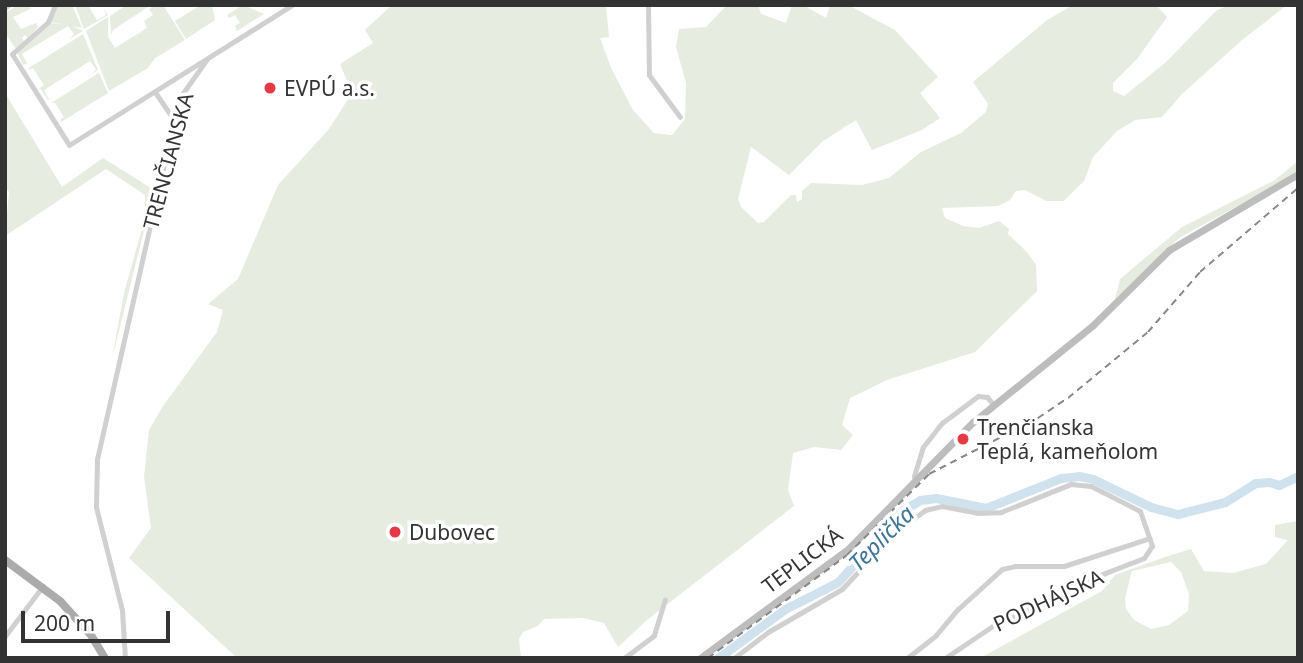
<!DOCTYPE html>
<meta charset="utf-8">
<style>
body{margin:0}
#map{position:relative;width:1303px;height:663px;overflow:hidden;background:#fff;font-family:"Noto Sans",sans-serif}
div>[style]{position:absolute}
.green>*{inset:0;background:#e6ecdf}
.stream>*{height:2px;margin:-1px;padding:0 1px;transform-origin:1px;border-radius:1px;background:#cfe2ee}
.river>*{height:9px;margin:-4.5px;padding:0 4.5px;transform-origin:4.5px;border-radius:4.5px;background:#cfe2ee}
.minor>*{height:5px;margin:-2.5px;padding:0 2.5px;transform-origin:2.5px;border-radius:2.5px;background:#d0d0d0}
.tertiary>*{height:6px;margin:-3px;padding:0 3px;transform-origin:3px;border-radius:3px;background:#d0d0d0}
.secondary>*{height:7px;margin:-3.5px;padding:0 3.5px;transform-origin:3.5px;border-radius:3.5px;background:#bdbdbd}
.primary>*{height:8px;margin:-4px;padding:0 4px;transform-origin:4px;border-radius:4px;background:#ababab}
.rail>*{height:2px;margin-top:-1px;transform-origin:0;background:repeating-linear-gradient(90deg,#888 0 7px,transparent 0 12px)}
.dots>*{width:19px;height:19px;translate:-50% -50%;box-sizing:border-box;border:4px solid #fff;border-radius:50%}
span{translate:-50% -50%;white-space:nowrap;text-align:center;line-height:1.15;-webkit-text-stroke:7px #fff;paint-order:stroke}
.poi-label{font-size:21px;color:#333}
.left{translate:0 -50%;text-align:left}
.street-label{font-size:21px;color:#333}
.water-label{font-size:23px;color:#3f7597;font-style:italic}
.frame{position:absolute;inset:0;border:7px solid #333;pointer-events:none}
.scale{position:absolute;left:21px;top:611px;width:149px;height:32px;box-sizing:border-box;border:4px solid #333;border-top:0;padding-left:9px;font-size:21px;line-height:24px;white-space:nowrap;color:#333;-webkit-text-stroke:5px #fff;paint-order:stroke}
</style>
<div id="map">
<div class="green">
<div style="clip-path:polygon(18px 5px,32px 8px,13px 17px,21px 29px,36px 23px,38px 27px,28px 38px,25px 35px,22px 38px,24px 41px,16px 49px,5px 33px,5px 13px)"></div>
<div style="clip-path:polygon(57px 5px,72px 5px,82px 28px,50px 22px)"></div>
<div style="clip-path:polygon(75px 5px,88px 5px,97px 20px,106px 15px,104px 9px,108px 15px,84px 29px)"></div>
<div style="clip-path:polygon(127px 5px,151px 5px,113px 30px,111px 35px,110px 16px)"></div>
<div style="clip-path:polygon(155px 5px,163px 5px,185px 40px,155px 58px,148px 68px,109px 91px,86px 31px,108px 17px,108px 37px,115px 48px,147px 28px,144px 21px,153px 15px,149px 9px)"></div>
<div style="clip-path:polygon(201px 5px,212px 5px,215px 20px,186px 39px,175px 21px)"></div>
<div style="clip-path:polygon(243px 5px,264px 14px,237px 31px,235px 26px,240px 23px,235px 15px,229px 18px,227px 15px)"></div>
<div style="clip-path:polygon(392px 5px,606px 5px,609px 37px,600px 38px,612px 70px,633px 110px,654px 133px,672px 135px,685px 119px,686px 83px,676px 47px,679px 29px,706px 27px,727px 5px,758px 5px,761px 14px,786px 23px,792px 5px,803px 5px,826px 18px,830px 5px,848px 5px,895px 30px,938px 77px,920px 93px,940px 118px,922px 130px,872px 150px,856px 120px,823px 141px,789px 175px,751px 147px,738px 199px,741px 207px,758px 223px,764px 222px,791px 195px,796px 195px,797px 202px,802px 199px,802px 191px,811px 183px,862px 185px,889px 178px,921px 152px,961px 133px,986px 112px,988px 104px,973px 82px,1047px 20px,1073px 5px,1156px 5px,1167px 17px,1137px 59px,1113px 83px,1113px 91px,1124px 96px,1165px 63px,1217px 10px,1230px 5px,1287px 5px,1242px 40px,1182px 94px,1162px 117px,1135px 120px,1117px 131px,1093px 157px,1084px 181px,1064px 201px,1046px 201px,1025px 190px,1016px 191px,1010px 200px,998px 206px,942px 208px,945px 218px,963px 226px,979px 228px,999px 221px,1009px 229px,1008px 234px,1027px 252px,1036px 265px,1037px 291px,975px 352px,887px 380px,850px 398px,842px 425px,853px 435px,841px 450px,814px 447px,793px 453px,788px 490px,794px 506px,647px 620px,618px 647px,604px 623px,583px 618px,544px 619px,538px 626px,523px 632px,519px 639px,521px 658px,237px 658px,129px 558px,151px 528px,144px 477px,149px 430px,163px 406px,217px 332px,223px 310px,208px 304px,238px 279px,278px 185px,329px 129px,352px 93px,340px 64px,373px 43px,365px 30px)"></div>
<div style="clip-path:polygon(49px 23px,70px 25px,83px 31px,70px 39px,74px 34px,68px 26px,22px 54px,27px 63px,33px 61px,23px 65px,17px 52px)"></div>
<div style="clip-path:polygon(83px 34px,98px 70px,92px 74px,96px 69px,90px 61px,44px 90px,49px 99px,56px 97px,48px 100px,40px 88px,44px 85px,33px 68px,29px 70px,29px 68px)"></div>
<div style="clip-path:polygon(99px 73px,108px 93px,61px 122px,60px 120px,64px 117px,55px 103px,51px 103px)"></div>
<div style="clip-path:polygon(5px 93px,62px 187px,103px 158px,154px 190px,112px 359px,124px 293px,145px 218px,145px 195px,106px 169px,5px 236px,9px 192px,5px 187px)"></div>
<div style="clip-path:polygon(1298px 161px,1298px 170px,1276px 185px,1179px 238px,1115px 299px,1120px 279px,1182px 227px,1275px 180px)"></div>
<div style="clip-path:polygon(evenodd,1298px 521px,1298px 658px,980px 658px,1102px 591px,1115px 575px,1168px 556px,1191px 549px,1204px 571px,1233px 573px,1266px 564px,1288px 540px,1275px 537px,1275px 525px,1298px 521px,1171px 562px,1181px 572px,1189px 594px,1188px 611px,1169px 625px,1151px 629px,1134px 620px,1126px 609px,1125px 599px,1130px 578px,1132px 571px,1171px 562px)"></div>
</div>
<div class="stream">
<div style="left:5px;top:199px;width:4px;rotate:90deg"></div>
</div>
<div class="river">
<div style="left:718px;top:658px;width:83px;rotate:-36.2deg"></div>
<div style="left:785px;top:609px;width:59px;rotate:-27deg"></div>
<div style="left:838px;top:582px;width:97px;rotate:-47.9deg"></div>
<div style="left:903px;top:510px;width:20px;rotate:-30deg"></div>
<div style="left:920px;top:500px;width:16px;rotate:-7deg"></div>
<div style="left:936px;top:498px;width:51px;rotate:11.3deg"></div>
<div style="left:986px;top:508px;width:81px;rotate:-21.8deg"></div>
<div style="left:1061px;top:478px;width:18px;rotate:-6deg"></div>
<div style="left:1079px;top:476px;width:14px;rotate:12deg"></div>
<div style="left:1093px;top:479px;width:64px;rotate:25.8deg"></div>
<div style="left:1151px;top:507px;width:28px;rotate:15deg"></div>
<div style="left:1178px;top:514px;width:49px;rotate:-14.3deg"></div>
<div style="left:1225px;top:502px;width:36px;rotate:-32deg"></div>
<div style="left:1256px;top:483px;width:13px;rotate:-4deg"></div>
<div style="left:1269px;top:482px;width:10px;rotate:17deg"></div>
<div style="left:1279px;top:485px;width:21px;rotate:-25deg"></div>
</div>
<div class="minor">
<div style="left:55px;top:5px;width:18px;rotate:112deg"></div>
<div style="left:48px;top:22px;width:48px;rotate:138.4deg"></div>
<div style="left:12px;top:54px;width:107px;rotate:57.9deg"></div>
<div style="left:69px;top:145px;width:263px;rotate:-32.1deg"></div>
<div style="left:648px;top:5px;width:70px;rotate:89.2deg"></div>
<div style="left:649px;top:75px;width:52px;rotate:53.6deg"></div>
<div style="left:155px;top:92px;width:34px;rotate:56deg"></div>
<div style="left:915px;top:480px;width:4px;rotate:-104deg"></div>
<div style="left:914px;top:476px;width:30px;rotate:-73deg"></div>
<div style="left:923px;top:447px;width:31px;rotate:-52deg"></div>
<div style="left:942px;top:423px;width:45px;rotate:-36.9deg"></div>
<div style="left:978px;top:396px;width:9px;rotate:6deg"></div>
<div style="left:987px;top:397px;width:9px;rotate:49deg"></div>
<div style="left:5px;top:636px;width:63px;rotate:-52.8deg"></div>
<div style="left:125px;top:658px;width:48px;rotate:-93.6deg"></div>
<div style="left:122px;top:610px;width:106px;rotate:-104.2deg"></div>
<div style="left:96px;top:507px;width:48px;rotate:-88.8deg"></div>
<div style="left:97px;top:459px;width:348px;rotate:-77.2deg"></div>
<div style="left:174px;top:120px;width:28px;rotate:-72deg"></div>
<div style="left:183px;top:93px;width:42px;rotate:-54.8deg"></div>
<div style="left:624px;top:658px;width:38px;rotate:-37deg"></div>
<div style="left:654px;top:635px;width:37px;rotate:-73deg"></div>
<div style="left:734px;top:658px;width:43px;rotate:-37.4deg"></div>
<div style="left:768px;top:632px;width:86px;rotate:-30.2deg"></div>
<div style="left:842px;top:589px;width:78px;rotate:-47.1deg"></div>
<div style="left:895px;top:532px;width:37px;rotate:-36deg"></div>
<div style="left:925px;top:510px;width:17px;rotate:-13deg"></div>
<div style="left:942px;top:506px;width:36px;rotate:11deg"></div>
<div style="left:977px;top:513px;width:24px;rotate:-2deg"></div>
<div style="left:1001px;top:512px;width:75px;rotate:-21.8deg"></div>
<div style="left:1071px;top:484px;width:20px;rotate:6deg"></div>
<div style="left:1091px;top:486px;width:55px;rotate:27deg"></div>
<div style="left:1140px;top:511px;width:37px;rotate:71deg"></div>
<div style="left:1152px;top:546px;width:14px;rotate:124deg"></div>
<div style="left:1144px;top:558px;width:42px;rotate:159deg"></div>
<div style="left:1105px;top:573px;width:123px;rotate:154.9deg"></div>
<div style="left:994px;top:625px;width:59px;rotate:146deg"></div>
<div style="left:907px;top:658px;width:37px;rotate:-38deg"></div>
<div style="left:936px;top:635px;width:34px;rotate:-50deg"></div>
<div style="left:958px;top:609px;width:59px;rotate:-42.3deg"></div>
<div style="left:1002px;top:569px;width:13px;rotate:-13deg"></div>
<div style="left:1015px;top:566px;width:49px"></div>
<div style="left:1064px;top:566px;width:90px;rotate:-18deg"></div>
</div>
<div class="tertiary">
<div style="left:5px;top:8px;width:5px;rotate:-37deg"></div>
</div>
<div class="secondary">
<div style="left:700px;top:658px;width:185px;rotate:-36.4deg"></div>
<div style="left:849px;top:548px;width:177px;rotate:-45.5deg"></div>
<div style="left:973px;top:422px;width:154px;rotate:-38.9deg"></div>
<div style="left:1093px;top:325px;width:107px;rotate:-44.6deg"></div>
<div style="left:1169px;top:250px;width:150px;rotate:-30.5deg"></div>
</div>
<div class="primary">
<div style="left:5px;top:560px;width:69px;rotate:36.7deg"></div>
<div style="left:60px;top:601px;width:46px;rotate:47.6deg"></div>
<div style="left:91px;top:635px;width:27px;rotate:59deg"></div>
</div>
<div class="rail">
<div style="left:708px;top:658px;width:173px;rotate:-36.5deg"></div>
<div style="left:847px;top:555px;width:115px;rotate:-44.6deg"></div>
<div style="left:929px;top:474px;width:123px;rotate:-27.2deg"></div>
<div style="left:1038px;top:418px;width:36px;rotate:-34deg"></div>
<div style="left:1068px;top:398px;width:104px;rotate:-39.5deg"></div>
<div style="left:1148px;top:332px;width:79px;rotate:-49.1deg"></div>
<div style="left:1200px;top:272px;width:129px;rotate:-40.6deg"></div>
</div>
<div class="dots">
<div style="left:270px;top:88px;background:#e63946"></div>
<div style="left:963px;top:439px;background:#e63946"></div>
<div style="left:395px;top:532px;background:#e63946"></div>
</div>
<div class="poi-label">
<span class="left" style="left:284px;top:88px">EVPÚ a.s.</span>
<span class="left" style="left:977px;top:439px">Trenčianska<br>Teplá, kameňolom</span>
<span class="left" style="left:409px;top:532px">Dubovec</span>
</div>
<div class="street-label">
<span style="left:168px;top:161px;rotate:-75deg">TRENČIANSKA</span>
<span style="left:802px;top:560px;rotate:-37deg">TEPLICKÁ</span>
<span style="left:1048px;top:600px;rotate:-25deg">PODHÁJSKA</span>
</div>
<div class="water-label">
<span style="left:881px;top:538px;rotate:-45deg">Teplička</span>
</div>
<div class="frame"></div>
<div class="scale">200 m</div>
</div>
